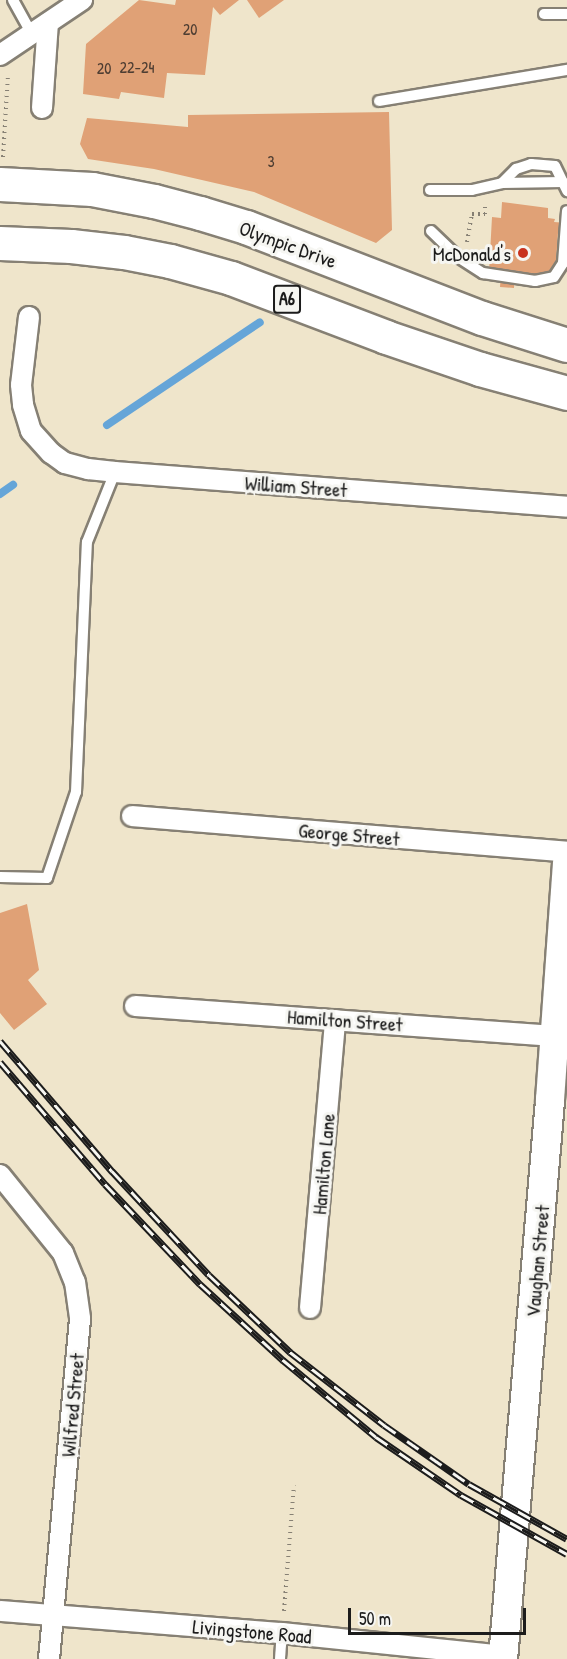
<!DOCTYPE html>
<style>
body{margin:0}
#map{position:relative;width:567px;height:1659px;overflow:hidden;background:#efe5cb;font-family:"Patrick Hand",sans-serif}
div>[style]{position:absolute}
.stream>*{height:8px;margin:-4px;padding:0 4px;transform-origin:4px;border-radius:4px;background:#65a5d8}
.building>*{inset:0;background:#e0a176}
.path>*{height:4px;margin-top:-2px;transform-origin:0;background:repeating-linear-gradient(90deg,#868074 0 1.5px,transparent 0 6px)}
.roads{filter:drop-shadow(2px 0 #868074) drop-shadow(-2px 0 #868074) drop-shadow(0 2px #868074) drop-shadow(0 -2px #868074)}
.lane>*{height:10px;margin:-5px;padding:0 5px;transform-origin:5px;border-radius:5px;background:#fff}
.street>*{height:20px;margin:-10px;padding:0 10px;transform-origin:10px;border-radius:10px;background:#fff}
.secondary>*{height:28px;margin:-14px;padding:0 14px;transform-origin:14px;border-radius:14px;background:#fff}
.highway>*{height:33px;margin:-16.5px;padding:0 16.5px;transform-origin:16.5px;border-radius:16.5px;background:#fff}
.rail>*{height:7px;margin-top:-3.5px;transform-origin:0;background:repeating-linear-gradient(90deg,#f6f6f2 0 14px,#1c1c1c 0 28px);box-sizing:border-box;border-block:2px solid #1c1c1c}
.dots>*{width:16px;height:16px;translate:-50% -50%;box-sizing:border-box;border:3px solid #f6f6f2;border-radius:50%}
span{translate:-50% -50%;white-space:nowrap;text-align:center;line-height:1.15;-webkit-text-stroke:6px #f6f6f2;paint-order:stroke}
.number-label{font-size:16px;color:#4d3d32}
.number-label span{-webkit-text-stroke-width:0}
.shield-label span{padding:2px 4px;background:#f6f6f2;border:2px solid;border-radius:4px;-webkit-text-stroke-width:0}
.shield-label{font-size:18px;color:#1c1c1c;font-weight:700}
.street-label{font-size:20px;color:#1c1c1c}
.poi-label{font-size:20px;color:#1c1c1c}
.right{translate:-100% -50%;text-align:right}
.scale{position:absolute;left:348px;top:1608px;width:178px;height:27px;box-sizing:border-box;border:3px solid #1c1c1c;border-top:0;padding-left:8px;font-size:18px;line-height:21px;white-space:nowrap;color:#1c1c1c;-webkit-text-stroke:4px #f6f6f2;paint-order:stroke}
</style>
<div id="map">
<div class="stream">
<div style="left:107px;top:425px;width:184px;rotate:-33.9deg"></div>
<div style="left:0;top:494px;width:16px;rotate:-35deg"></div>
</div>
<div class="building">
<div style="clip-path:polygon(139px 0,175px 5px,176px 0,239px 0,220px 15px,213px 7px,205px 75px,167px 73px,164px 98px,121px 92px,119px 99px,83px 94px,86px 44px)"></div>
<div style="clip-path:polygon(247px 0,284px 0,259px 18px)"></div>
<div style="clip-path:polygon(389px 112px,392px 230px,376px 243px,254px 192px,154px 169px,88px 159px,80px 144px,87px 118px,188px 127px,188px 115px)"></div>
<div style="clip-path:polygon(502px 202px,548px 208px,548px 218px,555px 219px,554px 222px,567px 223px,567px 234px,558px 233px,555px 276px,515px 273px,514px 288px,500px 287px,501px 273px,489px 272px,492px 217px,501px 218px)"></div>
<div style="clip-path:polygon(27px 904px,39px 970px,28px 980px,47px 1004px,14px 1030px,0 1013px,0 913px)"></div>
</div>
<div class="path">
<div style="left:3px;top:157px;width:82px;rotate:-86.5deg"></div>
<div style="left:467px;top:242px;width:28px;rotate:-80deg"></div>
<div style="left:472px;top:214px;width:13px"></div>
<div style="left:485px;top:214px;width:11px;rotate:-90deg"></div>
<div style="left:284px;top:1611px;width:126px;rotate:-85.5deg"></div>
</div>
<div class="roads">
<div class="lane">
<div style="left:13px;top:0;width:39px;rotate:61deg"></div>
<div style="left:544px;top:14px;width:23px"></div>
<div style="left:379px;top:101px;width:191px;rotate:-9.4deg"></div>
<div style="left:502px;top:183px;width:61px;rotate:-0.9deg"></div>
<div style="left:430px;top:190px;width:42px"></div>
<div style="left:472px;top:190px;width:31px;rotate:-13deg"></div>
<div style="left:502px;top:183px;width:20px;rotate:-45deg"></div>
<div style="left:516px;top:169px;width:16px;rotate:-18deg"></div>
<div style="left:531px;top:164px;width:24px;rotate:5deg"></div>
<div style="left:555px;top:166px;width:28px;rotate:64deg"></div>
<div style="left:431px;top:231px;width:37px;rotate:44deg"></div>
<div style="left:458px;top:257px;width:30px;rotate:33deg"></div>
<div style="left:483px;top:273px;width:53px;rotate:8.7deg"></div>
<div style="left:535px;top:281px;width:19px;rotate:-12deg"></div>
<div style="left:554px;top:277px;width:17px;rotate:-57deg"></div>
<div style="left:563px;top:263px;width:52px;rotate:-85.6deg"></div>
<div style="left:0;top:877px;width:47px;rotate:1.2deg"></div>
<div style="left:47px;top:878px;width:91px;rotate:-71.4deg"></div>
<div style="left:76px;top:792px;width:250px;rotate:-87.5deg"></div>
<div style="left:87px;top:542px;width:75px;rotate:-68.2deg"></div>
<div style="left:280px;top:1659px;width:26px;rotate:-86deg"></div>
</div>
<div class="street">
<div style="left:0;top:55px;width:99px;rotate:-33.9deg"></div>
<div style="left:42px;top:108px;width:85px;rotate:-86deg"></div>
<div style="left:29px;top:317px;width:68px;rotate:96.7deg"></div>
<div style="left:21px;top:385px;width:20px;rotate:84deg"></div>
<div style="left:23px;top:405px;width:27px;rotate:73deg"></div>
<div style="left:31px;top:431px;width:30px;rotate:48deg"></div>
<div style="left:51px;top:453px;width:17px;rotate:36deg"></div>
<div style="left:65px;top:463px;width:24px;rotate:15deg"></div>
<div style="left:88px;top:469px;width:27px;rotate:6deg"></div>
<div style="left:115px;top:472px;width:453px;rotate:4.4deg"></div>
<div style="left:132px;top:816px;width:436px;rotate:4.7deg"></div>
<div style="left:135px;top:1006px;width:421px;rotate:4.1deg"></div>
<div style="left:0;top:1175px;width:100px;rotate:51.1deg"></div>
<div style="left:63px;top:1253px;width:31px;rotate:68deg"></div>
<div style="left:75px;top:1282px;width:37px;rotate:82deg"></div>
<div style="left:80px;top:1319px;width:341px;rotate:95.2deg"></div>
<div style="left:310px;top:1308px;width:289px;rotate:-85deg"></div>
<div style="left:0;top:1611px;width:283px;rotate:4.5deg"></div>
<div style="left:282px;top:1633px;width:223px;rotate:5.9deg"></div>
</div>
<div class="secondary">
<div style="left:503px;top:1659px;width:561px;rotate:-85.19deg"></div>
<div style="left:550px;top:1100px;width:238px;rotate:-85.9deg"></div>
</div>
<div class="highway">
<div style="left:0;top:184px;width:92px;rotate:3.1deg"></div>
<div style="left:92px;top:189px;width:63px;rotate:11deg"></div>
<div style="left:154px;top:201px;width:48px;rotate:14.6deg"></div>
<div style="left:200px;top:213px;width:48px;rotate:16.9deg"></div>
<div style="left:246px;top:227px;width:253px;rotate:21.1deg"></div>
<div style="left:482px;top:318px;width:89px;rotate:17.6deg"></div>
<div style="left:0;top:243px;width:71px;rotate:2.4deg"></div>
<div style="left:71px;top:246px;width:53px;rotate:6.5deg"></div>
<div style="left:124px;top:252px;width:47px;rotate:11.1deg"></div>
<div style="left:170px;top:261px;width:63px;rotate:15.6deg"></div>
<div style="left:231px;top:278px;width:166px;rotate:20.8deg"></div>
<div style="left:386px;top:337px;width:99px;rotate:18.8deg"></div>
<div style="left:480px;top:369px;width:90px;rotate:15.4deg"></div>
</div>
</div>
<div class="rail">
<div style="left:0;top:1041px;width:172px;rotate:49.3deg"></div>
<div style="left:112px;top:1171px;width:142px;rotate:47deg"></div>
<div style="left:209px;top:1275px;width:112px;rotate:43.5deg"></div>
<div style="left:290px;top:1352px;width:119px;rotate:37.8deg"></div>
<div style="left:384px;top:1425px;width:103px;rotate:34.8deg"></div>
<div style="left:469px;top:1484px;width:112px;rotate:29.3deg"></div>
<div style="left:0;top:1062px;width:161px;rotate:49.3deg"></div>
<div style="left:105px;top:1184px;width:138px;rotate:46.5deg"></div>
<div style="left:200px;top:1284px;width:113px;rotate:42.5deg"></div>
<div style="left:283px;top:1360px;width:121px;rotate:39.6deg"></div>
<div style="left:376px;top:1437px;width:103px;rotate:34.3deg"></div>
<div style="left:461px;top:1495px;width:121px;rotate:29.1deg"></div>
</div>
<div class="dots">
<div style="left:523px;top:253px;background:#c8321e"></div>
</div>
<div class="number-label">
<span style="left:190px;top:29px">20</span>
<span style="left:137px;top:67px">22-24</span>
<span style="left:104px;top:68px">20</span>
<span style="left:271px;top:161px">3</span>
</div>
<div class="shield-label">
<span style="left:287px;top:299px">A6</span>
</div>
<div class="street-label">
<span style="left:288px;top:244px;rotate:20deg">Olympic Drive</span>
<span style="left:296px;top:486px;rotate:4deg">William Street</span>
<span style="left:349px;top:834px;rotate:5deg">George Street</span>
<span style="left:345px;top:1020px;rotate:4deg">Hamilton Street</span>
<span style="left:323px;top:1164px;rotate:-85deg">Hamilton Lane</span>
<span style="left:537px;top:1261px;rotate:-85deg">Vaughan Street</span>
<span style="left:72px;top:1405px;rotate:-85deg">Wilfred Street</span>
<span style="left:252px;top:1631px;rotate:5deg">Livingstone Road</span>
</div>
<div class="poi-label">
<span class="right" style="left:511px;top:253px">McDonald's</span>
</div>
<div class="scale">50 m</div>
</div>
